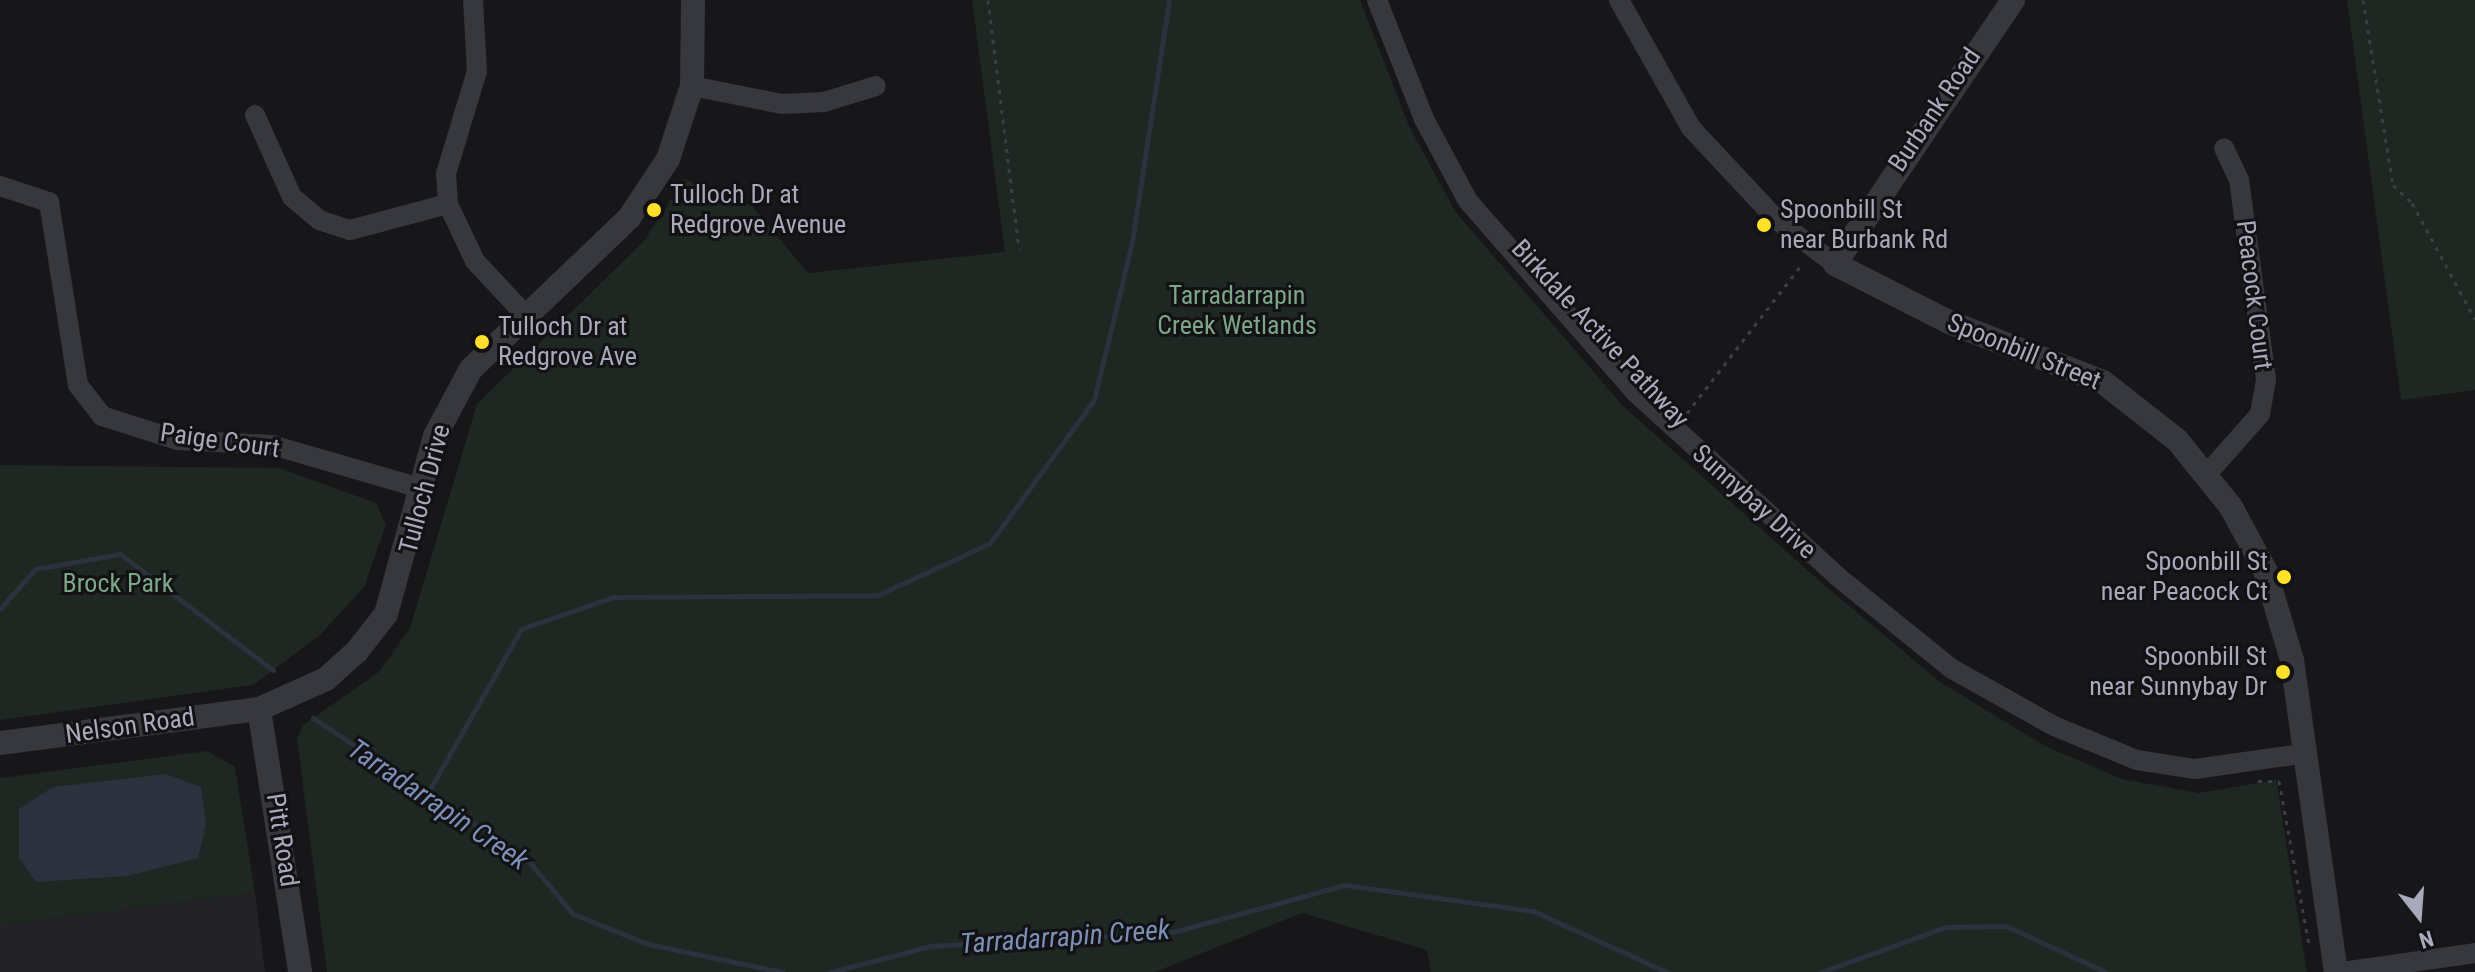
<!DOCTYPE html>
<style>
body{margin:0}
#map{position:relative;width:2475px;height:972px;overflow:hidden;background:#171619;font-family:"Roboto Condensed",sans-serif}
div>[style]{position:absolute}
.built>*{inset:0;background:#232226}
.green>*{inset:0;background:#1e2721}
.water>*{inset:0;background:#2b323e}
.stream>*{height:5px;margin:-2.5px;padding:0 2.5px;transform-origin:2.5px;border-radius:2.5px;background:#2b323e}
.path>*{height:3px;margin-top:-1.5px;transform-origin:0;background:repeating-linear-gradient(90deg,#3d3e45 0 4px,transparent 0 10px)}
.minor>*{height:20px;margin:-10px;padding:0 10px;transform-origin:10px;border-radius:10px;background:#37373e}
.tertiary>*{height:24px;margin:-12px;padding:0 12px;transform-origin:12px;border-radius:12px;background:#37373e}
.dots>*{width:22px;height:22px;translate:-50% -50%;box-sizing:border-box;border:4px solid #121114;border-radius:50%}
span{translate:-50% -50%;white-space:nowrap;text-align:center;line-height:1.15;-webkit-text-stroke:6px #121114;paint-order:stroke}
.street-label{font-size:26px;color:#a8a9ba}
.poi-label{font-size:26px;color:#a8a9ba}
.left{translate:0 -50%;text-align:left}
.right{translate:-100% -50%;text-align:right}
.park-label{font-size:26px;color:#7da688}
.water-label{font-size:28px;color:#7c8fb7;font-style:italic}
.north{position:absolute;left:2379px;top:876px;width:80px;height:80px;-webkit-text-stroke:6px #121114;paint-order:stroke;rotate:163deg;font-size:22px;font-weight:700;line-height:32px;text-align:center;color:#a8a9ba}
.north::after{content:'';display:block;margin:auto;width:28px;height:36px;background:#a8a9ba;clip-path:polygon(50% 0,100% 100%,50% 72%,0 100%)}
</style>
<div id="map">
<div class="built">
<div style="clip-path:polygon(255px 893px,265px 972px,0 972px,0 926px)"></div>
</div>
<div class="green">
<div style="clip-path:polygon(972px 0,1360px 0,1409px 126px,1455px 211px,1623px 406px,1823px 584px,1940px 682px,2045px 746px,2122px 779px,2199px 793px,2276px 780px,2307px 972px,1431px 972px,1427px 950px,1302px 913px,1155px 972px,327px 972px,297px 739px,303px 725px,379px 672px,410px 628px,477px 404px,644px 241px,684px 179px,752px 206px,808px 273px,1005px 252px)"></div>
<div style="clip-path:polygon(2347px 0,2475px 0,2475px 390px,2401px 400px)"></div>
<div style="clip-path:polygon(0 465px,279px 468px,376px 503px,386px 525px,364px 587px,321px 634px,253px 685px,0 720px)"></div>
<div style="clip-path:polygon(207px 751px,235px 767px,255px 893px,0 926px,0 778px)"></div>
</div>
<div class="water">
<div style="clip-path:polygon(166px 774px,201px 787px,206px 824px,198px 858px,127px 876px,36px 882px,19px 858px,19px 809px,53px 787px)"></div>
</div>
<div class="stream">
<div style="left:0;top:609px;width:53px;rotate:-48.8deg"></div>
<div style="left:35px;top:569px;width:86px;rotate:-10deg"></div>
<div style="left:120px;top:554px;width:192px;rotate:37.2deg"></div>
<div style="left:313px;top:718px;width:254px;rotate:33.3deg"></div>
<div style="left:525px;top:857px;width:75px;rotate:49.9deg"></div>
<div style="left:573px;top:914px;width:81px;rotate:21.8deg"></div>
<div style="left:648px;top:944px;width:137px;rotate:11.8deg"></div>
<div style="left:427px;top:794px;width:190px;rotate:-60.3deg"></div>
<div style="left:521px;top:629px;width:97px;rotate:-19.2deg"></div>
<div style="left:613px;top:597px;width:265px;rotate:-0.4deg"></div>
<div style="left:878px;top:595px;width:123px;rotate:-24.9deg"></div>
<div style="left:990px;top:543px;width:177px;rotate:-54deg"></div>
<div style="left:1094px;top:400px;width:163px;rotate:-76.5deg"></div>
<div style="left:1132px;top:242px;width:245px;rotate:-81.3deg"></div>
<div style="left:831px;top:972px;width:103px;rotate:-14.6deg"></div>
<div style="left:931px;top:946px;width:242px;rotate:-3.3deg"></div>
<div style="left:1173px;top:932px;width:178px;rotate:-15.3deg"></div>
<div style="left:1345px;top:885px;width:190px;rotate:7.9deg"></div>
<div style="left:1533px;top:911px;width:147px;rotate:24.5deg"></div>
<div style="left:1821px;top:972px;width:133px;rotate:-19.8deg"></div>
<div style="left:1946px;top:927px;width:60px;rotate:-1deg"></div>
<div style="left:2006px;top:926px;width:110px;rotate:24.7deg"></div>
</div>
<div class="path">
<div style="left:988px;top:0;width:251px;rotate:82.9deg"></div>
<div style="left:2363px;top:0;width:187px;rotate:80.8deg"></div>
<div style="left:2393px;top:185px;width:26px;rotate:43deg"></div>
<div style="left:2412px;top:203px;width:132px;rotate:61.5deg"></div>
<div style="left:1687px;top:413px;width:185px;rotate:-52.3deg"></div>
<div style="left:2258px;top:781px;width:21px"></div>
<div style="left:2279px;top:781px;width:167px;rotate:79.6deg"></div>
</div>
<div class="minor">
<div style="left:473px;top:0;width:71px;rotate:86.8deg"></div>
<div style="left:477px;top:71px;width:108px;rotate:106.8deg"></div>
<div style="left:446px;top:174px;width:30px;rotate:86deg"></div>
<div style="left:448px;top:204px;width:63px;rotate:64.7deg"></div>
<div style="left:475px;top:261px;width:76px;rotate:47.1deg"></div>
<div style="left:1377px;top:0;width:128px;rotate:68.4deg"></div>
<div style="left:1424px;top:119px;width:93px;rotate:61.8deg"></div>
<div style="left:1468px;top:201px;width:254px;rotate:48.8deg"></div>
<div style="left:1635px;top:392px;width:275px;rotate:42.3deg"></div>
<div style="left:1838px;top:577px;width:146px;rotate:38.9deg"></div>
<div style="left:1952px;top:669px;width:117px;rotate:29.2deg"></div>
<div style="left:2054px;top:726px;width:90px;rotate:22.3deg"></div>
<div style="left:2137px;top:760px;width:59px;rotate:8.8deg"></div>
<div style="left:2195px;top:769px;width:113px;rotate:-8.1deg"></div>
<div style="left:1619px;top:0;width:147px;rotate:60.6deg"></div>
<div style="left:1691px;top:128px;width:126px;rotate:46.9deg"></div>
<div style="left:1777px;top:220px;width:73px;rotate:37.2deg"></div>
<div style="left:692px;top:86px;width:92px;rotate:11.3deg"></div>
<div style="left:782px;top:104px;width:42px;rotate:-2.7deg"></div>
<div style="left:824px;top:102px;width:54px;rotate:-17.1deg"></div>
<div style="left:255px;top:115px;width:90px;rotate:65.7deg"></div>
<div style="left:292px;top:197px;width:35px;rotate:40deg"></div>
<div style="left:319px;top:220px;width:33px;rotate:18deg"></div>
<div style="left:350px;top:230px;width:101px;rotate:-14.9deg"></div>
<div style="left:0;top:186px;width:52px;rotate:18.1deg"></div>
<div style="left:49px;top:202px;width:185px;rotate:81deg"></div>
<div style="left:78px;top:385px;width:39px;rotate:52deg"></div>
<div style="left:102px;top:416px;width:79px;rotate:17.7deg"></div>
<div style="left:177px;top:440px;width:95px;rotate:3deg"></div>
<div style="left:272px;top:445px;width:154px;rotate:16.2deg"></div>
<div style="left:2207px;top:474px;width:80px;rotate:-48.5deg"></div>
<div style="left:2260px;top:414px;width:36px;rotate:-80deg"></div>
<div style="left:2266px;top:379px;width:201px;rotate:-97.7deg"></div>
<div style="left:2239px;top:180px;width:35px;rotate:-115deg"></div>
<div style="left:2342px;top:972px;width:134px;rotate:-8.1deg"></div>
</div>
<div class="tertiary">
<div style="left:2013px;top:0;width:318px;rotate:124deg"></div>
<div style="left:1835px;top:264px;width:128px;rotate:27deg"></div>
<div style="left:1949px;top:322px;width:165px;rotate:21.3deg"></div>
<div style="left:2103px;top:382px;width:94px;rotate:38.1deg"></div>
<div style="left:2177px;top:440px;width:86px;rotate:51.1deg"></div>
<div style="left:2231px;top:507px;width:72px;rotate:61.6deg"></div>
<div style="left:2265px;top:570px;width:94px;rotate:73.3deg"></div>
<div style="left:2292px;top:660px;width:315px;rotate:82deg"></div>
<div style="left:259px;top:709px;width:266px;rotate:81.1deg"></div>
<div style="left:0;top:743px;width:261px;rotate:-7.5deg"></div>
<div style="left:259px;top:709px;width:73px;rotate:-24.1deg"></div>
<div style="left:326px;top:679px;width:42px;rotate:-42.1deg"></div>
<div style="left:357px;top:651px;width:47px;rotate:-51.9deg"></div>
<div style="left:386px;top:614px;width:185px;rotate:-74.6deg"></div>
<div style="left:435px;top:436px;width:76px;rotate:-61.8deg"></div>
<div style="left:471px;top:369px;width:219px;rotate:-43.7deg"></div>
<div style="left:629px;top:218px;width:71px;rotate:-56.5deg"></div>
<div style="left:668px;top:159px;width:77px;rotate:-71.8deg"></div>
<div style="left:692px;top:86px;width:86px;rotate:-89.3deg"></div>
</div>
<div class="dots">
<div style="left:654px;top:210px;background:#fee229"></div>
<div style="left:1764px;top:225px;background:#fee229"></div>
<div style="left:482px;top:342px;background:#fee229"></div>
<div style="left:2284px;top:577px;background:#fee229"></div>
<div style="left:2283px;top:672px;background:#fee229"></div>
</div>
<div class="street-label">
<span style="left:1935px;top:110px;rotate:-56deg">Burbank Road</span>
<span style="left:2254px;top:295px;rotate:83deg">Peacock Court</span>
<span style="left:1600px;top:334px;rotate:47deg">Birkdale Active Pathway</span>
<span style="left:2024px;top:352px;rotate:22deg">Spoonbill Street</span>
<span style="left:220px;top:441px;rotate:8deg">Paige Court</span>
<span style="left:425px;top:489px;rotate:-75deg">Tulloch Drive</span>
<span style="left:1754px;top:502px;rotate:42deg">Sunnybay Drive</span>
<span style="left:130px;top:726px;rotate:-8deg">Nelson Road</span>
<span style="left:282px;top:840px;rotate:81deg">Pitt Road</span>
</div>
<div class="poi-label">
<span class="left" style="left:670px;top:210px">Tulloch Dr at<br>Redgrove Avenue</span>
<span class="left" style="left:1780px;top:225px">Spoonbill St<br>near Burbank Rd</span>
<span class="left" style="left:498px;top:342px">Tulloch Dr at<br>Redgrove Ave</span>
<span class="right" style="left:2268px;top:577px">Spoonbill St<br>near Peacock Ct</span>
<span class="right" style="left:2267px;top:672px">Spoonbill St<br>near Sunnybay Dr</span>
</div>
<div class="park-label">
<span style="left:1237px;top:311px">Tarradarrapin<br>Creek Wetlands</span>
<span style="left:118px;top:584px">Brock Park</span>
</div>
<div class="water-label">
<span style="left:438px;top:805px;rotate:34deg">Tarradarrapin Creek</span>
<span style="left:1065px;top:937px;rotate:-4deg">Tarradarrapin Creek</span>
</div>
<div class="north">N</div>
</div>
